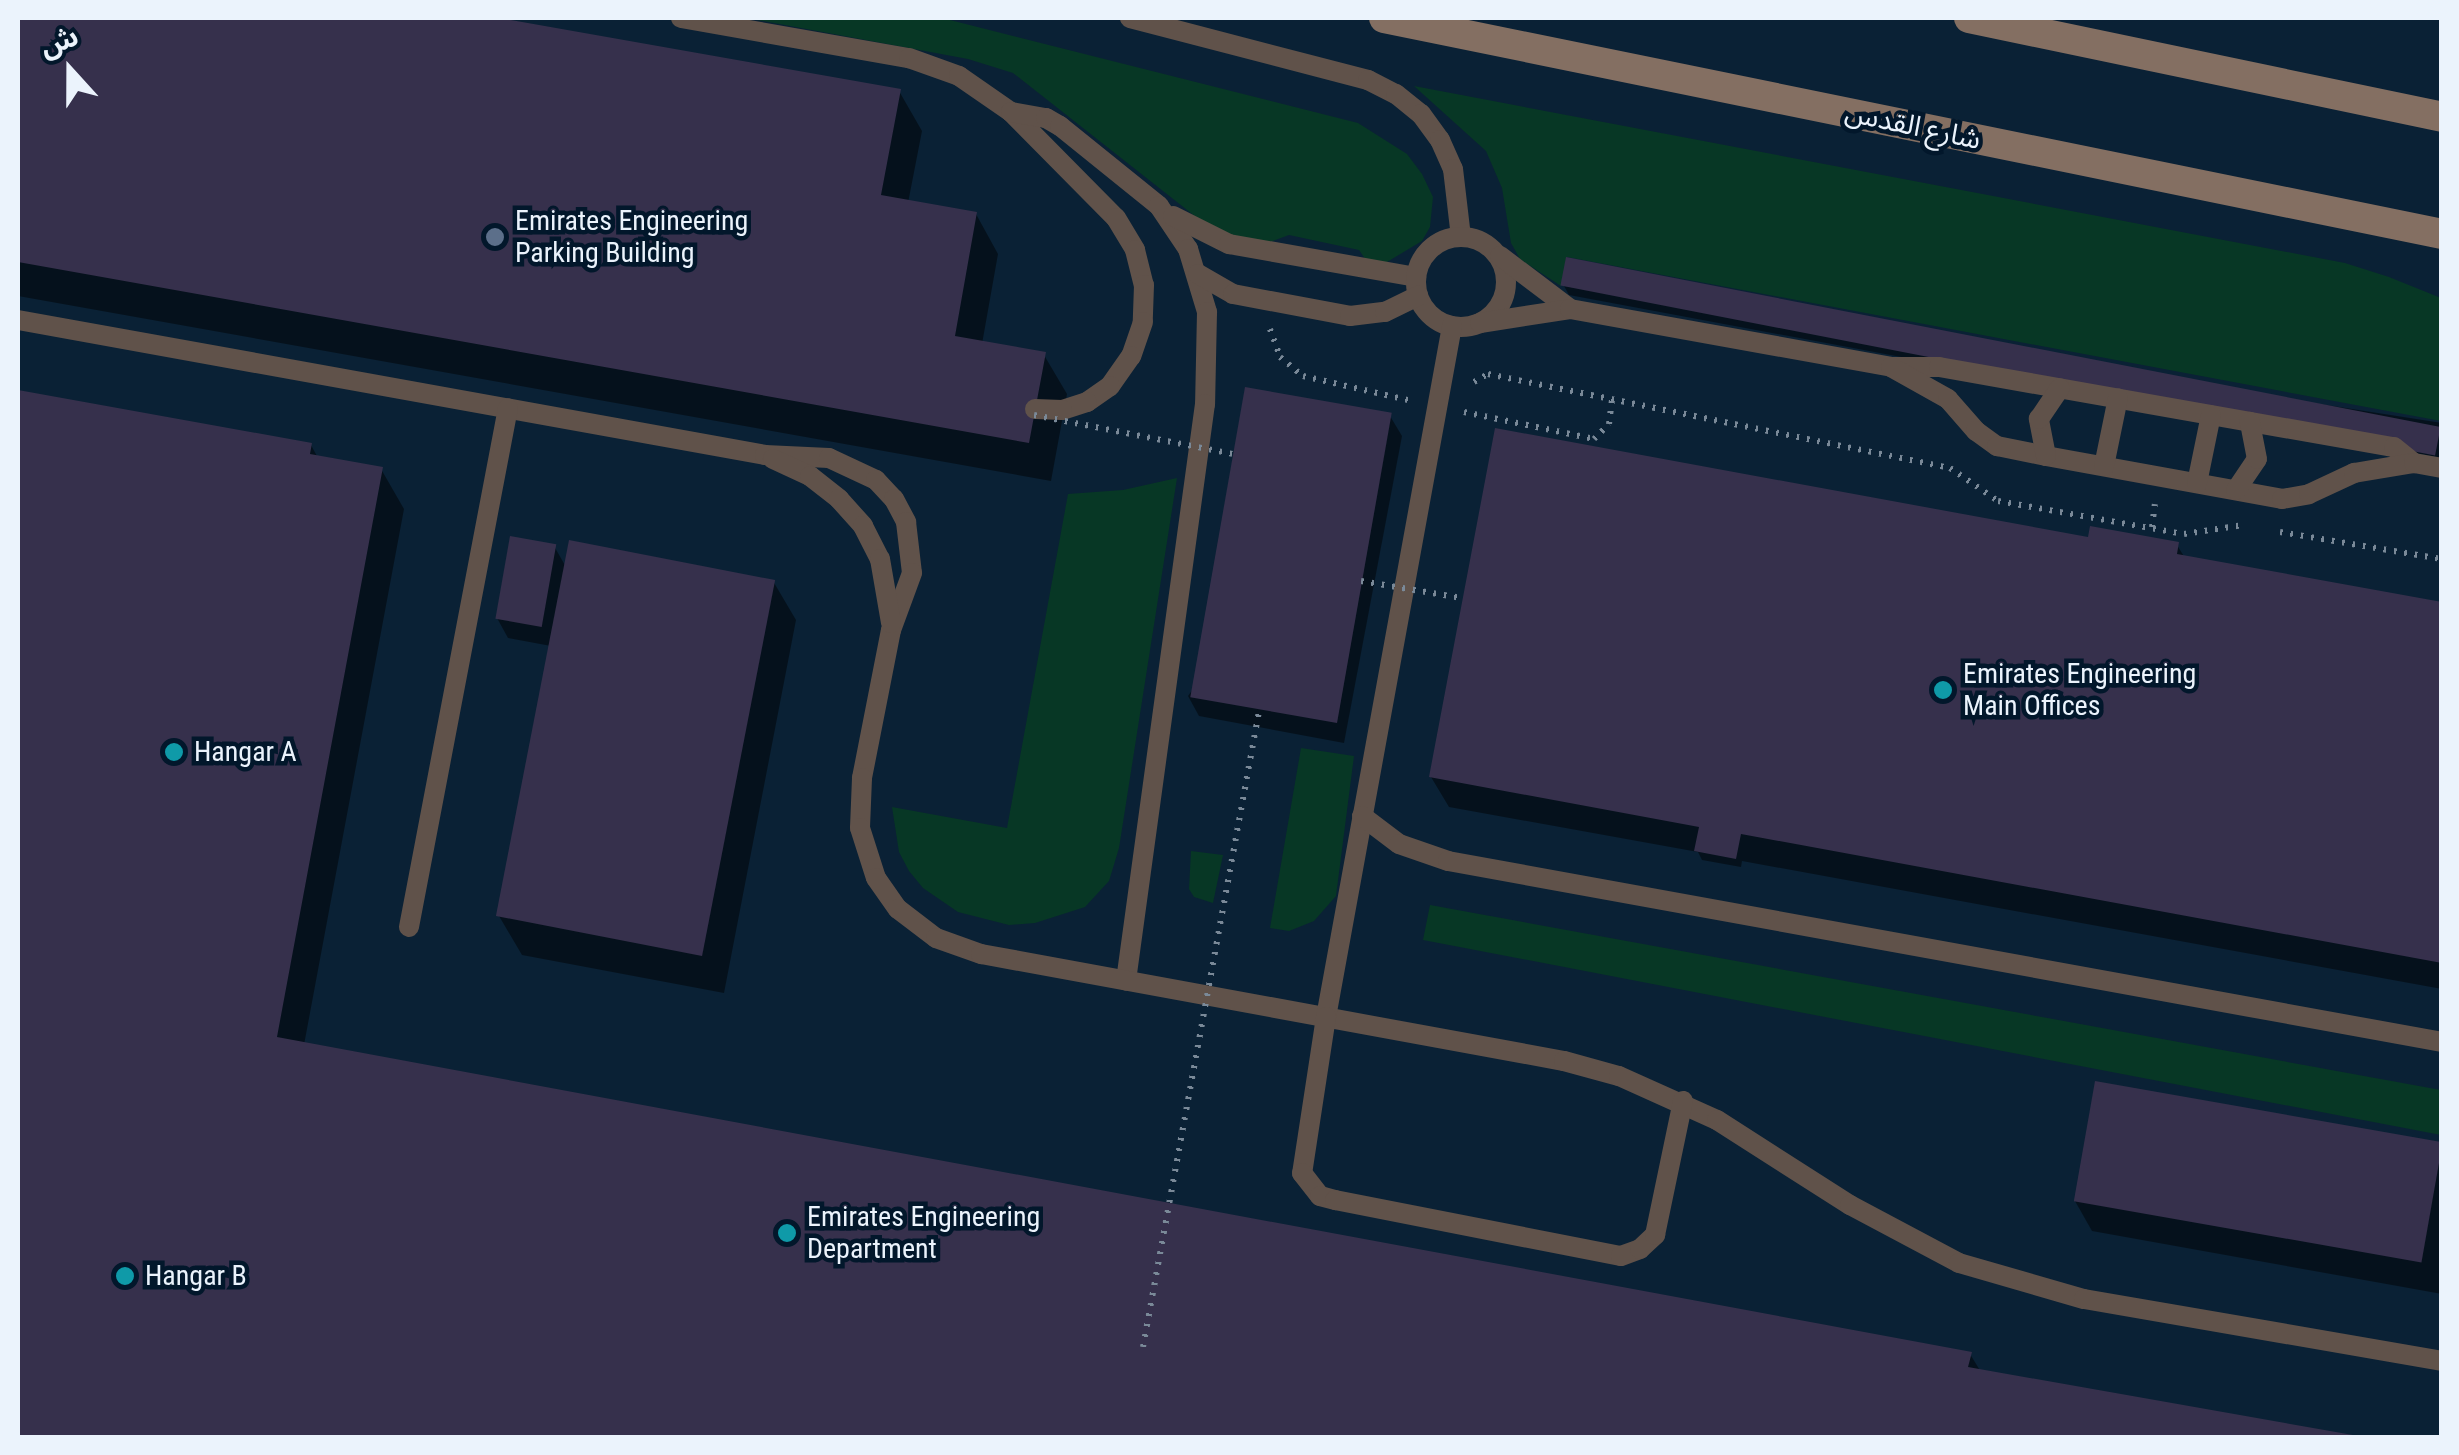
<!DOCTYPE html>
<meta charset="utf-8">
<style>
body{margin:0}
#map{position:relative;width:2459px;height:1455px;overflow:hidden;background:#0a2135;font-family:"Roboto Condensed","Noto Sans Arabic",sans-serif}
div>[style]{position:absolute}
.green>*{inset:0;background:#073725}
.shadow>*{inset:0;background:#0007}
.building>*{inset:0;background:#36304c;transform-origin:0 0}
.path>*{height:6px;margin-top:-3px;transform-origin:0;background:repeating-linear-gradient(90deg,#7a8998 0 2.5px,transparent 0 10.5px)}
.lane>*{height:20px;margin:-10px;padding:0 10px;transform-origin:10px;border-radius:10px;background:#60524a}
.lane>.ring{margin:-10px;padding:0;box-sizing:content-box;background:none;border:20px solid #60524a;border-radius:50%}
.secondary>*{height:30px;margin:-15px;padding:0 15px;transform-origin:15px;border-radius:15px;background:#846f62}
.path-bridge>*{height:6px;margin-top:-3px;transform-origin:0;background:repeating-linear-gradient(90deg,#7a8998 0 2.5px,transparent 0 10.5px)}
.dots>*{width:28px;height:28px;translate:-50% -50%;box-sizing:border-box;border:5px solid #02172b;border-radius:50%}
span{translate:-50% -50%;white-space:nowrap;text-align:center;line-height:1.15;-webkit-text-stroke:9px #02172b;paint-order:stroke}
.street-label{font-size:28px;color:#ebf3fc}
.poi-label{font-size:28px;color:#ebf3fc}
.left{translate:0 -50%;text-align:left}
.frame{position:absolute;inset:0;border:20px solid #ebf3fc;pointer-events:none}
.north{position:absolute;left:20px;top:20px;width:100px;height:100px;-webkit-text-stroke:8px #02172b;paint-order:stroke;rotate:339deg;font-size:28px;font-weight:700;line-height:40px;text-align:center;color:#ebf3fc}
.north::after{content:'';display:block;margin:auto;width:35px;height:45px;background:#ebf3fc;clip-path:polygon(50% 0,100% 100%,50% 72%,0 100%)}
</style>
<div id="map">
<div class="green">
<div style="clip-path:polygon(747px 18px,942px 18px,1358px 123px,1407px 154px,1422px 174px,1433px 197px,1430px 227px,1422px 241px,1382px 265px,1368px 263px,1359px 250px,1289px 235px,1262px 245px,1210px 228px,1013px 73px,968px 59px)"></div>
<div style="clip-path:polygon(1414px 86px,2345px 263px,2389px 277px,2441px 298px,2441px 421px,1567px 257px,1561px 286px,1520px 259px,1511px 243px,1502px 188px,1486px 151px)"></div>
<div style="clip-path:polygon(1177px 478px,1119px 848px,1109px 881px,1085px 907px,1035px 923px,1009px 925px,958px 912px,923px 888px,909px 871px,899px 852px,892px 807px,1007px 828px,1068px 494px,1123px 490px)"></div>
<div style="clip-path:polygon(1301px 748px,1354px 756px,1336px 896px,1314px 921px,1289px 931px,1270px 928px)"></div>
<div style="clip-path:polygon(1191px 851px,1223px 855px,1213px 903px,1194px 897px,1189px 889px)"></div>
<div style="clip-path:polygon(1430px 905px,2441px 1090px,2441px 1135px,1423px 940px)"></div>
</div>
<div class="shadow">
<div style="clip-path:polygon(18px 18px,486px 18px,899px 91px,922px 131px,908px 203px,976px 214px,998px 254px,982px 344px,1044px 355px,1067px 394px,1051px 481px,18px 296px)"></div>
<div style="clip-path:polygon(1564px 286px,2442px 423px,2442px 458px,1569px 295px)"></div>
<div style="clip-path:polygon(18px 392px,311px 445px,318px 458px,381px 469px,404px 509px,304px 1045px,1970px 1354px,1981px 1372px,2367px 1438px,18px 1438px)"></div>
<div style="clip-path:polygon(1390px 416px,1402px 436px,1344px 743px,1199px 716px,1188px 696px)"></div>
<div style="clip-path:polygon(2090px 540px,2177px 545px,2185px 558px,2442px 605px,2442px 989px,1742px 861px,1741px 867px,1702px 860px,1698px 852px,1449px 807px,1431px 777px)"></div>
<div style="clip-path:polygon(554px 546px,566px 567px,773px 581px,796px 620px,724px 993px,522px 955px,499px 916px,551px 646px,508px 638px,497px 618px)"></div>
<div style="clip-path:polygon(2442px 1147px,2442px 1294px,2092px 1231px,2075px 1201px)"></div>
</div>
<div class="building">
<div style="clip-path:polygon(18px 18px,500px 18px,901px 89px,881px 195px,977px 212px,955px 336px,1046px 352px,1029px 443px,18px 262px)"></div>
<div style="left:1566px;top:257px;width:891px;height:29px;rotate:11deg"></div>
<div style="left:1245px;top:387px;width:149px;height:315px;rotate:10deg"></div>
<div style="clip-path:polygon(18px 390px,312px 443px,310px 454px,383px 467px,277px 1037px,1972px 1352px,1968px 1367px,2370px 1438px,18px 1438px)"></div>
<div style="clip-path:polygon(1495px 428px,2088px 537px,2090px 526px,2179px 542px,2177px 554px,2442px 602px,2442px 963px,1741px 834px,1736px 859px,1694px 851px,1699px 827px,1429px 777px)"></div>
<div style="left:510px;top:536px;width:47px;height:84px;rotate:10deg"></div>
<div style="left:569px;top:540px;width:210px;height:383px;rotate:11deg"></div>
<div style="left:2095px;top:1081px;width:353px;height:122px;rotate:10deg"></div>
</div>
<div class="path">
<div style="left:1270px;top:329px;width:30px;rotate:70deg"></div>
<div style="left:1280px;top:357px;width:30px;rotate:40deg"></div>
<div style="left:1303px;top:376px;width:108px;rotate:12.9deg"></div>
<div style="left:1474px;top:382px;width:16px;rotate:-30deg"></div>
<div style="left:1488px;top:374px;width:471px;rotate:11.5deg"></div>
<div style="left:1950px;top:468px;width:58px;rotate:34.5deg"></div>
<div style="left:1998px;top:501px;width:189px;rotate:10.1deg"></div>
<div style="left:2184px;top:534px;width:60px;rotate:-8.7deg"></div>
<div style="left:1464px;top:412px;width:133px;rotate:11.7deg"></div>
<div style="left:1594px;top:439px;width:21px;rotate:-45deg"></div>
<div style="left:1609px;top:424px;width:25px;rotate:-83deg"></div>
<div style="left:2152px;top:527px;width:23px;rotate:-83deg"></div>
<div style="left:2280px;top:532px;width:164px;rotate:9.5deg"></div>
</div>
<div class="lane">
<div style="left:681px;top:18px;width:231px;rotate:10deg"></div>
<div style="left:909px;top:58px;width:53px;rotate:19.8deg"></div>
<div style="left:959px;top:76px;width:63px;rotate:34.7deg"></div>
<div style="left:1011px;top:112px;width:149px;rotate:45.3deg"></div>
<div style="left:1116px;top:218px;width:37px;rotate:59deg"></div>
<div style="left:1135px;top:250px;width:36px;rotate:76deg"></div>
<div style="left:1144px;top:285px;width:37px;rotate:92deg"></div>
<div style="left:1143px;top:322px;width:36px;rotate:109deg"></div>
<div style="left:1131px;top:356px;width:37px;rotate:125deg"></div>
<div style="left:1110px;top:386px;width:28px;rotate:145deg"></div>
<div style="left:1087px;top:402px;width:26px;rotate:162deg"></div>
<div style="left:1062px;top:410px;width:27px;rotate:-178deg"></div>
<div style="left:1130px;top:18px;width:246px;rotate:14.6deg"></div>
<div style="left:1368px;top:80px;width:31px;rotate:27deg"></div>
<div style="left:1396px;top:94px;width:32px;rotate:39deg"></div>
<div style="left:1421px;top:114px;width:32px;rotate:54deg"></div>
<div style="left:1440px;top:140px;width:32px;rotate:66deg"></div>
<div style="left:1453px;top:169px;width:68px;rotate:83.3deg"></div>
<div style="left:1011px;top:112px;width:36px;rotate:10deg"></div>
<div style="left:1046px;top:118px;width:16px;rotate:30deg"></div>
<div style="left:1060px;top:126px;width:127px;rotate:38.9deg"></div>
<div style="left:1159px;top:206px;width:52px;rotate:56deg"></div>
<div style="left:1188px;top:249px;width:66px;rotate:73.2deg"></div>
<div style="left:1207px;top:312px;width:92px;rotate:91.2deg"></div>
<div style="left:1205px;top:404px;width:582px;rotate:97.8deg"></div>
<div style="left:1173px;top:216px;width:63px;rotate:26.6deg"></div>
<div style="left:1229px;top:244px;width:190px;rotate:10deg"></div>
<div class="ring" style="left:1416px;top:237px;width:70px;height:70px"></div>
<div style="left:1500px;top:256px;width:88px;rotate:37.1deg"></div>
<div style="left:1198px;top:274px;width:40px;rotate:29.7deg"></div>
<div style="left:1233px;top:294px;width:119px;rotate:10.6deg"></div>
<div style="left:1350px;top:316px;width:35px;rotate:-7deg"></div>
<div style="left:1385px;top:312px;width:37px;rotate:-26deg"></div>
<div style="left:18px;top:320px;width:759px;rotate:10.24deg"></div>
<div style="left:765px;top:455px;width:64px;rotate:2.7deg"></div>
<div style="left:829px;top:458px;width:52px;rotate:25.1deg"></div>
<div style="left:876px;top:480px;width:26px;rotate:47deg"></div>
<div style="left:894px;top:499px;width:26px;rotate:62deg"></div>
<div style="left:906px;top:522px;width:51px;rotate:83.3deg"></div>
<div style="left:912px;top:573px;width:61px;rotate:110.2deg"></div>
<div style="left:891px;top:630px;width:151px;rotate:101.1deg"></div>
<div style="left:862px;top:778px;width:50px;rotate:92.3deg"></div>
<div style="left:860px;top:828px;width:52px;rotate:72.3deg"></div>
<div style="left:876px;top:878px;width:38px;rotate:55deg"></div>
<div style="left:898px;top:909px;width:48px;rotate:37.3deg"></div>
<div style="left:936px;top:938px;width:48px;rotate:19.6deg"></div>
<div style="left:981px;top:954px;width:593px;rotate:10.4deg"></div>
<div style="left:1564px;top:1061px;width:57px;rotate:15.3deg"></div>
<div style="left:1619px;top:1076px;width:107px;rotate:24.2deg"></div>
<div style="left:1717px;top:1120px;width:158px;rotate:32.6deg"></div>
<div style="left:1850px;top:1205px;width:123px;rotate:28deg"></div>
<div style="left:1959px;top:1263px;width:130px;rotate:16.1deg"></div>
<div style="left:2084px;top:1299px;width:363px;rotate:9.8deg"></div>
<div style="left:1480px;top:323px;width:91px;rotate:-8.8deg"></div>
<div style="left:1570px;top:309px;width:326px;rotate:10.2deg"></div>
<div style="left:1891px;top:367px;width:48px"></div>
<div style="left:1939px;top:367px;width:462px;rotate:10deg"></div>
<div style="left:2394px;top:447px;width:26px;rotate:39deg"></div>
<div style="left:1452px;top:326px;width:702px;rotate:100.33deg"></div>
<div style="left:1326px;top:1017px;width:158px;rotate:98.7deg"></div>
<div style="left:1302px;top:1173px;width:29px;rotate:52deg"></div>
<div style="left:1320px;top:1196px;width:16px;rotate:15deg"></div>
<div style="left:1335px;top:1200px;width:291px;rotate:11.1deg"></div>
<div style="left:1621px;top:1256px;width:20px;rotate:-20deg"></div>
<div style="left:1640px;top:1249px;width:21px;rotate:-43deg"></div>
<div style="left:1655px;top:1235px;width:137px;rotate:-78.2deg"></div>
<div style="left:1891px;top:367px;width:65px;rotate:29.3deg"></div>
<div style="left:1948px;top:399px;width:43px;rotate:48.8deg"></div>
<div style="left:1976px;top:431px;width:26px;rotate:36deg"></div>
<div style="left:1997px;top:446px;width:50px;rotate:11.5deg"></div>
<div style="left:2046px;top:456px;width:240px;rotate:10.3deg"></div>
<div style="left:2282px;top:499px;width:27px;rotate:-10deg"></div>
<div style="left:2309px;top:494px;width:50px;rotate:-25deg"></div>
<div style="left:2354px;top:473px;width:61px;rotate:-9.5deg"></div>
<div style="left:2414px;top:463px;width:28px;rotate:10deg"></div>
<div style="left:2046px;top:456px;width:38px;rotate:-101deg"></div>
<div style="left:2039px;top:419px;width:37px;rotate:-56deg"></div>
<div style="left:773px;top:459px;width:41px;rotate:24.7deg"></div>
<div style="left:810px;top:476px;width:37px;rotate:38deg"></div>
<div style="left:839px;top:499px;width:36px;rotate:48deg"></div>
<div style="left:863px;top:526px;width:37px;rotate:63deg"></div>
<div style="left:880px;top:559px;width:65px;rotate:80.2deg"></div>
<div style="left:2104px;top:466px;width:69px;rotate:-78.4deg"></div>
<div style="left:2197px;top:483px;width:69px;rotate:-78.4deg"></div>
<div style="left:2236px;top:490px;width:37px;rotate:-56deg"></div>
<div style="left:2257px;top:459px;width:38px;rotate:-101deg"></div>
<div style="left:1362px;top:816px;width:46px;rotate:37.1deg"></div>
<div style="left:1399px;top:844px;width:52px;rotate:19.1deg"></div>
<div style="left:1448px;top:861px;width:1010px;rotate:10.32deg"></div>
<div style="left:409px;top:927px;width:528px;rotate:-79.2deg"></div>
</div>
<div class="secondary">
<div style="left:1384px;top:18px;width:1080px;rotate:11.54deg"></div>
<div style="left:1969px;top:18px;width:483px;rotate:11.8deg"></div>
</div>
<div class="path-bridge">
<div style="left:1034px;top:415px;width:202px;rotate:11.1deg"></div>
<div style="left:1361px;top:581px;width:102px;rotate:9.6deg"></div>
<div style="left:1143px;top:1347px;width:646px;rotate:-79.66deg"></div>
</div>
<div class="dots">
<div style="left:495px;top:237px;background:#5c6f8a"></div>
<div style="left:1943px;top:690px;background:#0f9aa8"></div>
<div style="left:174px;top:752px;background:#0f9aa8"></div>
<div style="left:787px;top:1233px;background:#0f9aa8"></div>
<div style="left:125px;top:1276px;background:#0f9aa8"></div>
</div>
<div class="street-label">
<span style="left:1913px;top:126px;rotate:12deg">شارع القدس</span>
</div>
<div class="poi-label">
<span class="left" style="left:515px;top:237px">Emirates Engineering<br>Parking Building</span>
<span class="left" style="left:1963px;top:690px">Emirates Engineering<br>Main Offices</span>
<span class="left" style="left:194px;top:752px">Hangar A</span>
<span class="left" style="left:807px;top:1233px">Emirates Engineering<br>Department</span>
<span class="left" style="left:145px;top:1276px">Hangar B</span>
</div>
<div class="frame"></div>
<div class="north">ش</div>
</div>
